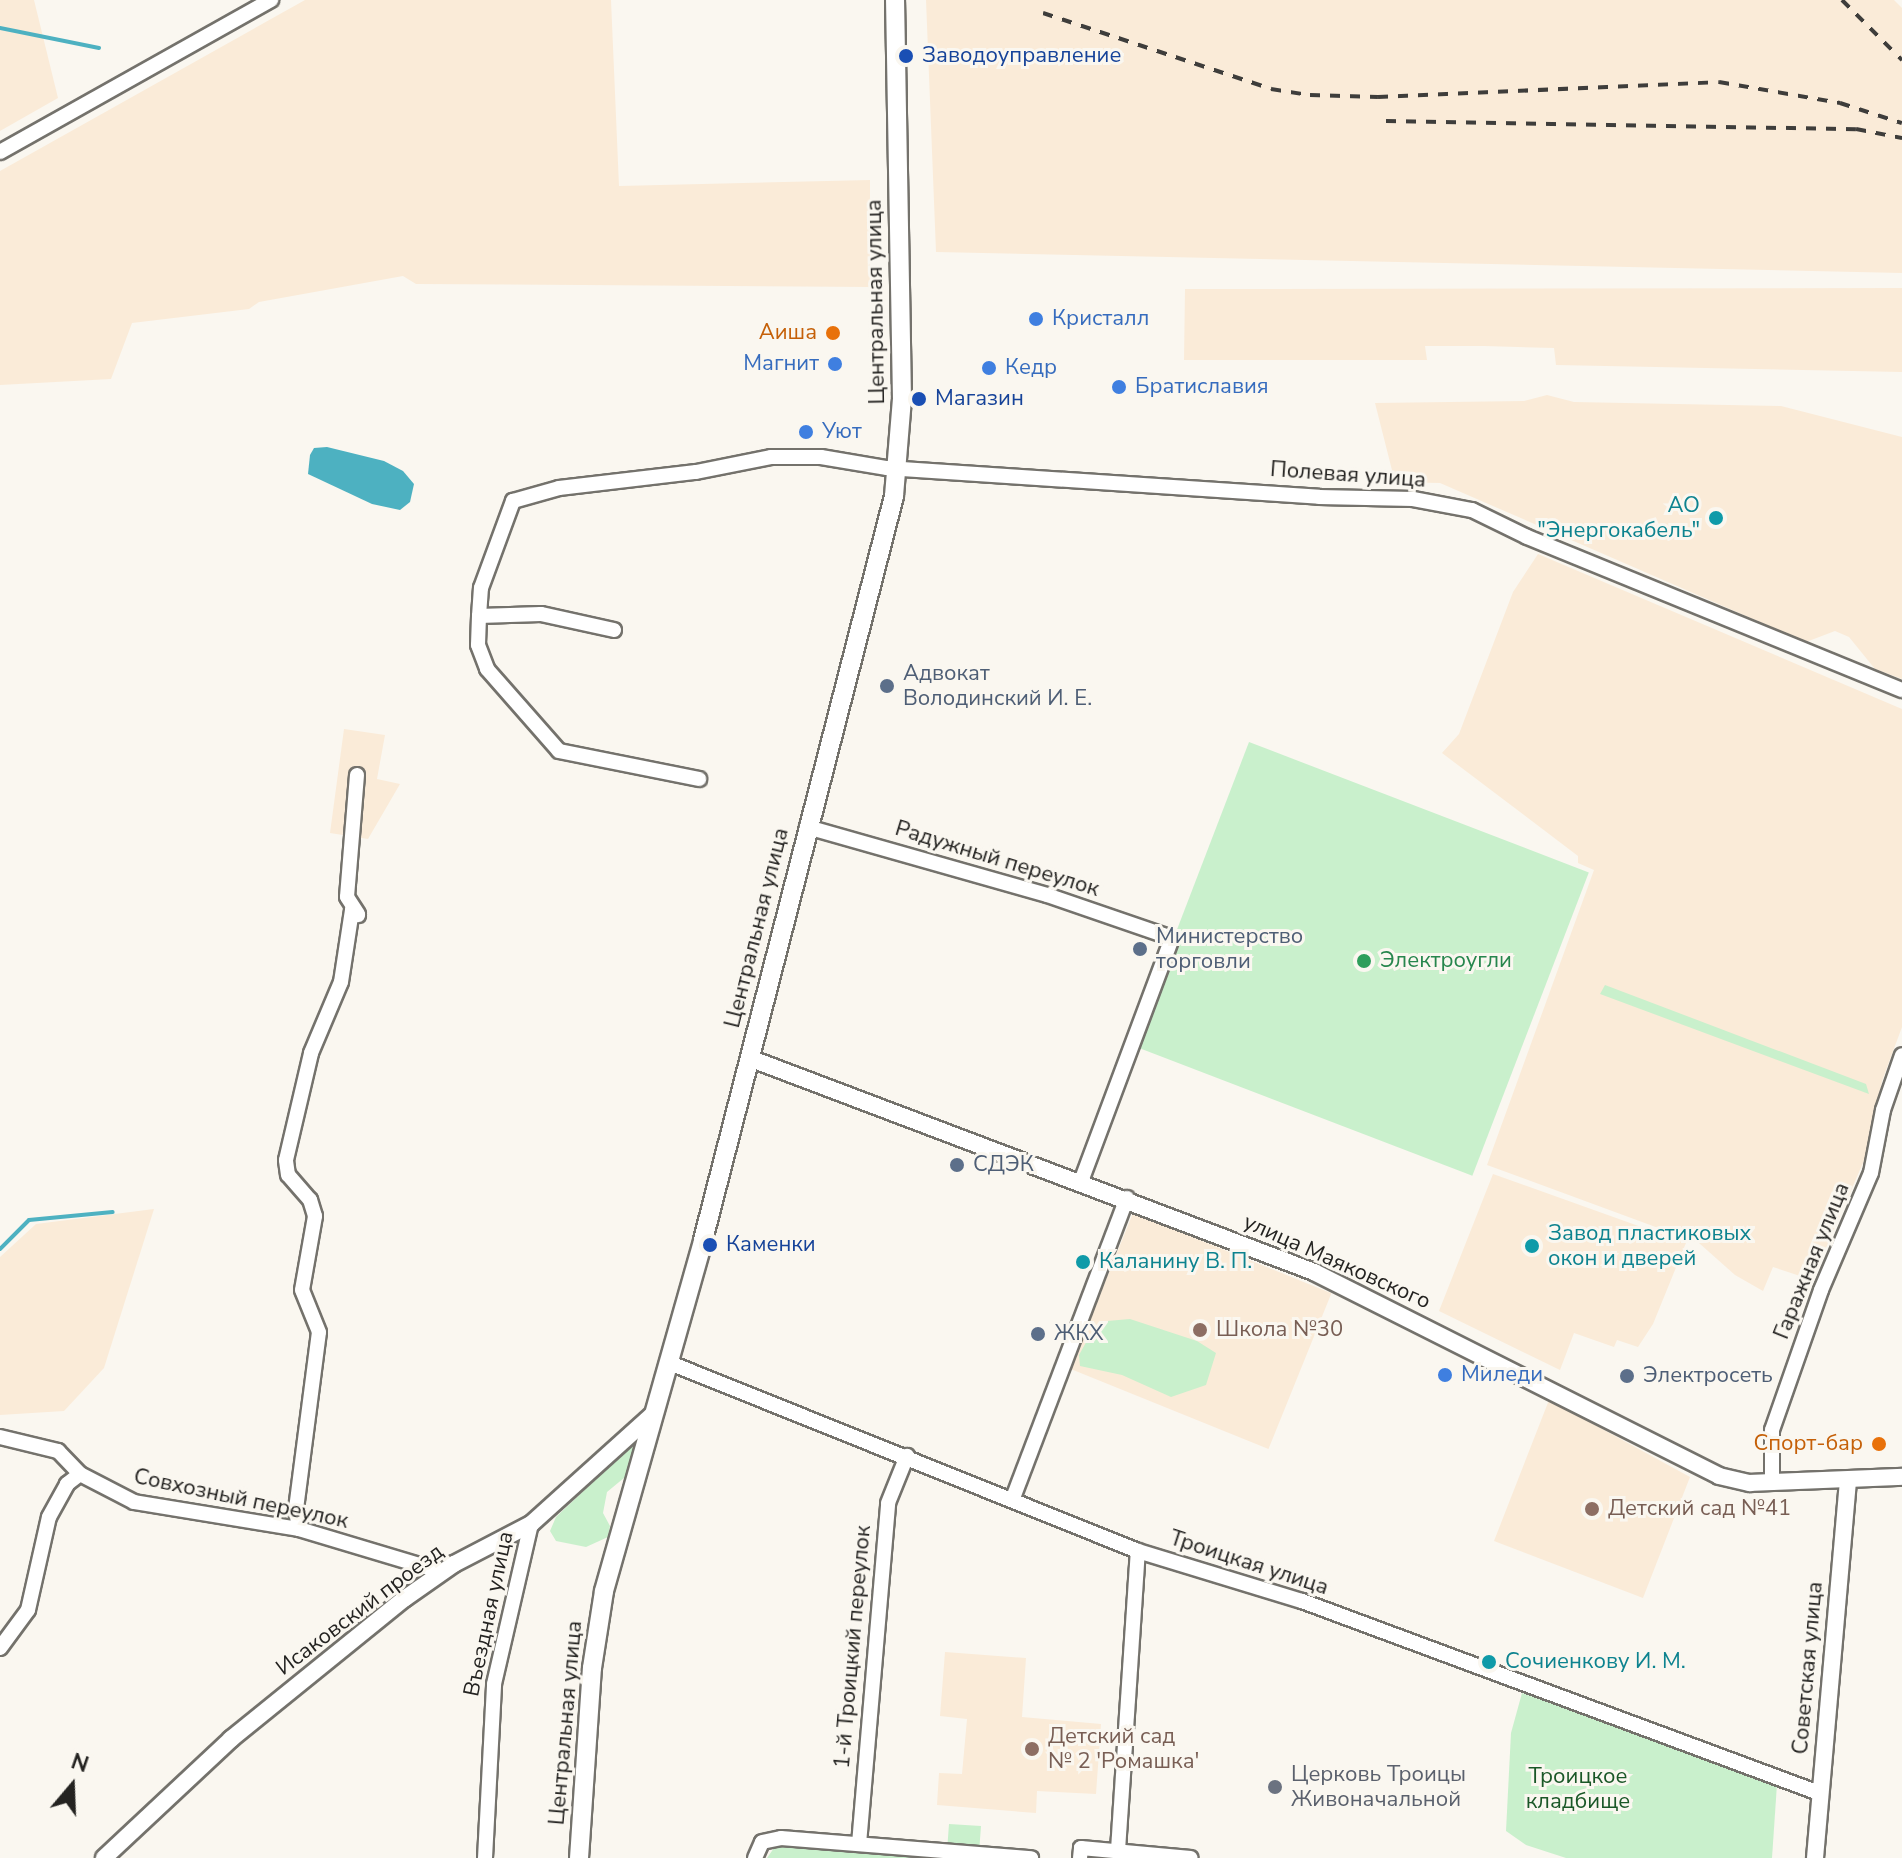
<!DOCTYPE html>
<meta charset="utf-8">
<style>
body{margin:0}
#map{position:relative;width:1902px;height:1858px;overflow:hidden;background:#faf7f0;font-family:"Nunito Sans",sans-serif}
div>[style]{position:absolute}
.industrial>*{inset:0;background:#faebd8;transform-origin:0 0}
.green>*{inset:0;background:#c9f0cc;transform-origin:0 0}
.water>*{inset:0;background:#4db1c1}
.stream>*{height:4px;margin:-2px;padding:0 2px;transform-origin:2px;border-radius:2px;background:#4db1c1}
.roads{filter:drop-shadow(2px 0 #74726c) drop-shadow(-2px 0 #74726c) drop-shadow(0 2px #74726c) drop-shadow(0 -2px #74726c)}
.minor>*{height:14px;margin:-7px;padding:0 7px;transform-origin:7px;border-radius:7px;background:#fff}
.tertiary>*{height:16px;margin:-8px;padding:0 8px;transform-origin:8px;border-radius:8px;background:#fff}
.secondary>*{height:18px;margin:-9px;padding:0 9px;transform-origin:9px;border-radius:9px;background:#fff}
.rail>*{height:4px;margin-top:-2px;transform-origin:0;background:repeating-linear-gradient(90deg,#3e3d3b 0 10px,transparent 0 20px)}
.dots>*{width:22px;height:22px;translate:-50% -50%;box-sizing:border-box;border:4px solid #faf7f0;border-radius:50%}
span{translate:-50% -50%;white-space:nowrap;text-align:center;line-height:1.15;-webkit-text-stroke:6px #faf7f0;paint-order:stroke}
.transit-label{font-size:22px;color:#164399}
.left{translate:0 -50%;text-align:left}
.street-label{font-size:22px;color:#242321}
.shop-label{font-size:22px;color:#366cbe}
.right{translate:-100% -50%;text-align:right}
.food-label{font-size:22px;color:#c56008}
.culture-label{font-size:22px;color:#0d838f}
.service-label{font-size:22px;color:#4e5e75}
.leisure-label{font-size:22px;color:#27864d}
.education-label{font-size:22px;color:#785e54}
.worship-label{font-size:22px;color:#5b616d}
.park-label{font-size:22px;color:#1a5727}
.north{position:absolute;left:32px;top:1746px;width:80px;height:80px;-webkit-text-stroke:6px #faf7f0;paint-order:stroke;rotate:19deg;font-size:22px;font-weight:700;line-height:32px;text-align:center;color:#242321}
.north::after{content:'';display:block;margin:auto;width:28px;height:36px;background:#242321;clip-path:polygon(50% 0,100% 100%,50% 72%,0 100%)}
</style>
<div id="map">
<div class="industrial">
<div style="clip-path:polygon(0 0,34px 0,58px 98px,0 131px)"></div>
<div style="clip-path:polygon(305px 0,611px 0,619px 186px,870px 180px,870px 287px,416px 284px,403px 276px,259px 302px,249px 309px,132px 323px,111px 379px,0 385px,0 171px)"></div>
<div style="clip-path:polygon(926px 0,1894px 0,1902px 8px,1902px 273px,936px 252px)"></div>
<div style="clip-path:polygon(1902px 288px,1902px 372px,1556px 365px,1554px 348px,1484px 346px,1425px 346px,1427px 360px,1184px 360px,1185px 289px)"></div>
<div style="clip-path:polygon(1547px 395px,1574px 402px,1781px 406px,1902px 437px,1902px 679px,1875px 669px,1849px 637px,1835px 631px,1806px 642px,1440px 483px,1395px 482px,1375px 403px,1524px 401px)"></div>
<div style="clip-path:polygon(1538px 554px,1902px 709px,1902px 1027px,1882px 1081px,1873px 1140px,1812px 1280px,1773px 1267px,1763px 1291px,1735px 1275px,1699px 1243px,1487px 1165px,1594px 870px,1578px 863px,1578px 856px,1442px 753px,1459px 734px,1513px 592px)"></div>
<div style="clip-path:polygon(344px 729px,385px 735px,377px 779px,400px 784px,368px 839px,330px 833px)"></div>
<div style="clip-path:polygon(1493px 1174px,1686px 1243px,1653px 1324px,1638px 1347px,1617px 1340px,1614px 1347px,1574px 1333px,1560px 1370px,1439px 1311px)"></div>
<div style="clip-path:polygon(154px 1209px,104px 1368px,64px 1411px,0 1415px,0 1257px,36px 1224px)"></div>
<div style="left:1133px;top:1213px;width:214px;height:168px;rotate:22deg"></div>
<div style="clip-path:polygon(1549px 1400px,1690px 1477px,1643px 1598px,1494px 1541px)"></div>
<div style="clip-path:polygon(945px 1652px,1026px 1658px,1022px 1717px,1101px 1724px,1096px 1794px,1037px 1791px,1036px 1813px,937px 1805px,939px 1773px,962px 1774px,967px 1719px,940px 1716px)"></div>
</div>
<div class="green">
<div style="left:1249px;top:742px;width:364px;height:325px;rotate:21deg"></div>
<div style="clip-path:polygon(1605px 985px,1866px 1084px,1869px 1094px,1600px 994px)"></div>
<div style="clip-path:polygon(1130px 1319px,1197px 1341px,1216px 1353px,1206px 1385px,1171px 1397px,1122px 1375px,1080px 1366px,1079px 1355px,1094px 1328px,1107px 1321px)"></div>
<div style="clip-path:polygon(632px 1445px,637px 1446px,630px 1473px,607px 1492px,603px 1513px,610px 1526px,608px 1537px,586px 1547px,556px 1541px,550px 1531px,556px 1517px)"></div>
<div style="clip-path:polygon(1522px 1693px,1777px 1784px,1772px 1858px,1566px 1858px,1526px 1845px,1506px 1831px,1511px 1733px)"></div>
<div style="clip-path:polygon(949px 1824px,981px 1826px,979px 1853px,1031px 1858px,767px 1858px,781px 1838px,947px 1851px)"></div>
</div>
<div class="water">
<div style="clip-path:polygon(327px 447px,384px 461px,403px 471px,414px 484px,410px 502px,400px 510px,372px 504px,308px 474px,310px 455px,314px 448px)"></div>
</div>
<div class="stream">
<div style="left:0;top:28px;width:101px;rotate:11.4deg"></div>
<div style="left:0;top:1249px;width:41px;rotate:-45deg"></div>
<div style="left:29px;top:1220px;width:84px;rotate:-5.4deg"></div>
</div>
<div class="roads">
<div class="minor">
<div style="left:0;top:152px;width:311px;rotate:-29.3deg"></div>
<div style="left:479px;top:616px;width:29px;rotate:92deg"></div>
<div style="left:478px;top:645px;width:26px;rotate:69deg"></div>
<div style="left:487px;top:669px;width:109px;rotate:48.7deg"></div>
<div style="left:559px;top:751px;width:143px;rotate:11.3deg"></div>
<div style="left:614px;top:630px;width:75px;rotate:-167.6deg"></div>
<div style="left:541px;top:614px;width:62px;rotate:178.2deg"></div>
<div style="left:479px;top:616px;width:28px;rotate:-86deg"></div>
<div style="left:481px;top:588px;width:93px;rotate:-69.8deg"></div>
<div style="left:513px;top:501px;width:48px;rotate:-15.8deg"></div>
<div style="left:559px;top:488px;width:138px;rotate:-6.7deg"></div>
<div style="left:696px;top:472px;width:76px;rotate:-11.3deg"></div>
<div style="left:771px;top:457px;width:50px"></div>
<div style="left:821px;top:457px;width:67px;rotate:9.5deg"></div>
<div style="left:887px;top:468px;width:433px;rotate:3.8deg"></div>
<div style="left:1319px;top:497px;width:94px;rotate:1.2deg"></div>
<div style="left:1413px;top:499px;width:60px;rotate:10.6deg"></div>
<div style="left:1472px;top:510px;width:61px;rotate:26.1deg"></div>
<div style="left:1527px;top:537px;width:405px;rotate:22.2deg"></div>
<div style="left:357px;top:775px;width:122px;rotate:94.7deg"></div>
<div style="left:347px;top:897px;width:20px;rotate:57deg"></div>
<div style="left:807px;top:827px;width:249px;rotate:15.8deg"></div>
<div style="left:1047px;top:895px;width:132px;rotate:19deg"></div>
<div style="left:1172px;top:938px;width:259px;rotate:110.5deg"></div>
<div style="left:670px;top:1363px;width:504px;rotate:21.89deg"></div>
<div style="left:1138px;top:1551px;width:171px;rotate:17deg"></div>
<div style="left:1302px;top:1601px;width:552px;rotate:20.37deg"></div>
<div style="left:0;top:1437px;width:60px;rotate:13.6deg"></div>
<div style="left:58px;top:1451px;width:32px;rotate:46deg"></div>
<div style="left:80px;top:1474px;width:61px;rotate:27.4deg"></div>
<div style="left:134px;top:1502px;width:167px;rotate:9.3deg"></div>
<div style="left:299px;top:1529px;width:149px;rotate:16.7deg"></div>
<div style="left:1772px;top:1483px;width:53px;rotate:-90deg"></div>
<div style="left:1772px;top:1430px;width:148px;rotate:-70.7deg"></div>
<div style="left:1821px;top:1290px;width:127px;rotate:-66.9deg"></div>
<div style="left:1871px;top:1173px;width:64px;rotate:-79.2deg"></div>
<div style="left:1883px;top:1110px;width:58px;rotate:-70.9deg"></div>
<div style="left:1013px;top:1498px;width:321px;rotate:-69.2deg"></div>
<div style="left:299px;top:1529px;width:20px;rotate:-99deg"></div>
<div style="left:296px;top:1509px;width:178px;rotate:-82.6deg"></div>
<div style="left:319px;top:1332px;width:45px;rotate:-112deg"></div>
<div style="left:302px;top:1290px;width:75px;rotate:-80deg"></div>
<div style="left:315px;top:1216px;width:17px;rotate:-107deg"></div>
<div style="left:310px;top:1200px;width:33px;rotate:-131deg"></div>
<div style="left:288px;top:1175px;width:15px;rotate:-98deg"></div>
<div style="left:286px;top:1160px;width:110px;rotate:-76.8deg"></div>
<div style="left:311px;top:1053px;width:77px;rotate:-67.1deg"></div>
<div style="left:341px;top:982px;width:73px;rotate:-81.3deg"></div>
<div style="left:352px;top:910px;width:8px;rotate:40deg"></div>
<div style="left:0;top:1648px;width:47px;rotate:-53.6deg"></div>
<div style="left:28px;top:1610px;width:95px;rotate:-77.3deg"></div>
<div style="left:49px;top:1517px;width:38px;rotate:-61deg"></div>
<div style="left:67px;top:1484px;width:16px;rotate:-38deg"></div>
<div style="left:859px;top:1844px;width:342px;rotate:-85.1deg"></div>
<div style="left:888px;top:1503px;width:51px;rotate:-68deg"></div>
<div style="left:1118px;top:1850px;width:300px;rotate:-86.2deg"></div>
<div style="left:485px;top:1858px;width:174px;rotate:-87deg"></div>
<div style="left:494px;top:1684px;width:164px;rotate:-77deg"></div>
<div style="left:755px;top:1858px;width:17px;rotate:-66deg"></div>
<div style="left:762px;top:1842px;width:19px;rotate:-12deg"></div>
<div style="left:781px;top:1838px;width:251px;rotate:4.6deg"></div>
<div style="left:1080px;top:1858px;width:10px;rotate:-84deg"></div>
<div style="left:1081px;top:1848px;width:110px;rotate:5.2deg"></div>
</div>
<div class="tertiary">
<div style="left:749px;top:1058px;width:604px;rotate:20.74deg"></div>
<div style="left:1314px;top:1272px;width:453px;rotate:26.7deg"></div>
<div style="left:1719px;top:1476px;width:32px;rotate:13deg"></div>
<div style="left:1750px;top:1483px;width:152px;rotate:-2.3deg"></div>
<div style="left:104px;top:1858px;width:174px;rotate:-43.1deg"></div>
<div style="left:231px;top:1739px;width:223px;rotate:-39deg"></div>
<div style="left:404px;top:1599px;width:61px;rotate:-35deg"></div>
<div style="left:454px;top:1564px;width:87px;rotate:-27.5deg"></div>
<div style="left:531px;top:1524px;width:164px;rotate:-42deg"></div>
<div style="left:1815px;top:1858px;width:378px;rotate:-85deg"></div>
</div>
<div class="secondary">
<div style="left:579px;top:1858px;width:190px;rotate:-86.1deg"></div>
<div style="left:592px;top:1668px;width:78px;rotate:-81.1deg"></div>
<div style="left:604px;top:1591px;width:365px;rotate:-74.2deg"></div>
<div style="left:703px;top:1240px;width:768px;rotate:-75.6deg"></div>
<div style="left:894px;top:496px;width:97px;rotate:-85.3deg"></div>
<div style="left:902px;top:399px;width:399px;rotate:-91deg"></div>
</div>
</div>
<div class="rail">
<div style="left:1842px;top:0;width:85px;rotate:45deg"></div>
<div style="left:1043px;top:13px;width:240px;rotate:18.4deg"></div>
<div style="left:1271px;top:89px;width:39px;rotate:9deg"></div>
<div style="left:1310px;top:95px;width:68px;rotate:1.7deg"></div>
<div style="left:1378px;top:97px;width:341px;rotate:-2.5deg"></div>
<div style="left:1719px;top:82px;width:123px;rotate:9.8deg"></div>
<div style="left:1840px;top:103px;width:65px;rotate:17.9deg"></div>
<div style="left:1386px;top:121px;width:470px;rotate:1deg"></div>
<div style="left:1856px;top:129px;width:47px;rotate:11.1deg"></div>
</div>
<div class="dots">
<div style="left:906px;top:56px;background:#1a4fb4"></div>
<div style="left:1036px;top:319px;background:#3f7fe0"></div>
<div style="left:833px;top:333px;background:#e8710a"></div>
<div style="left:835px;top:364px;background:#3f7fe0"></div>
<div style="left:989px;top:368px;background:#3f7fe0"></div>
<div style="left:1119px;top:387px;background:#3f7fe0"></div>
<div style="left:919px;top:399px;background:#1a4fb4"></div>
<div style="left:806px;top:432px;background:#3f7fe0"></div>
<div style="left:1716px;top:518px;background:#0f9aa8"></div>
<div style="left:887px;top:686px;background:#5c6f8a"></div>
<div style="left:1140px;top:949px;background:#5c6f8a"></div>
<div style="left:1364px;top:961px;background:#2e9e5b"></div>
<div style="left:957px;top:1165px;background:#5c6f8a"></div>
<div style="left:710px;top:1245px;background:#1a4fb4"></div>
<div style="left:1532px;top:1246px;background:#0f9aa8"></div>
<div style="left:1083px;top:1262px;background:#0f9aa8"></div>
<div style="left:1200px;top:1330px;background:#8d6e63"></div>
<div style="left:1038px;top:1334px;background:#5c6f8a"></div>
<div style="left:1445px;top:1375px;background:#3f7fe0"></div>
<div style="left:1627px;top:1376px;background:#5c6f8a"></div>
<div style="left:1879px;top:1444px;background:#e8710a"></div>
<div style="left:1592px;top:1509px;background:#8d6e63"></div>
<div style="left:1489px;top:1662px;background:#0f9aa8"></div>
<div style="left:1032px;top:1749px;background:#8d6e63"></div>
<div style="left:1275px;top:1787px;background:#6b7280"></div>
</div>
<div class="transit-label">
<span class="left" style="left:922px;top:56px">Заводоуправление</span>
<span class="left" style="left:935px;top:399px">Магазин</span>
<span class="left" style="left:726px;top:1245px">Каменки</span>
</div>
<div class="street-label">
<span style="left:876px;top:302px;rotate:-91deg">Центральная улица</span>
<span style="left:1348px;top:475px;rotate:4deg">Полевая улица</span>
<span style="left:997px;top:859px;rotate:17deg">Радужный переулок</span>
<span style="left:757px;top:928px;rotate:-76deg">Центральная улица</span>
<span style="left:1812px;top:1261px;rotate:-68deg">Гаражная улица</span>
<span style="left:1337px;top:1262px;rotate:24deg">улица Маяковского</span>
<span style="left:241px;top:1499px;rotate:12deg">Совхозный переулок</span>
<span style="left:1249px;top:1563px;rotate:18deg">Троицкая улица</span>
<span style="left:360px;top:1610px;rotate:-37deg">Исаковский проезд</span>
<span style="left:489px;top:1614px;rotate:-78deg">Въездная улица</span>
<span style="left:853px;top:1647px;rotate:-85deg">1-й Троицкий переулок</span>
<span style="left:1808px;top:1668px;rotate:-85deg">Советская улица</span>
<span style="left:566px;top:1723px;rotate:-85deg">Центральная улица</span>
</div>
<div class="shop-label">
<span class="left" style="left:1052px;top:319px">Кристалл</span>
<span class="right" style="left:819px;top:364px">Магнит</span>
<span class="left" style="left:1005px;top:368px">Кедр</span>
<span class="left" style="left:1135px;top:387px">Братиславия</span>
<span class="left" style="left:822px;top:432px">Уют</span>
<span class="left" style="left:1461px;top:1375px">Миледи</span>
</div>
<div class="food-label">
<span class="right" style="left:817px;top:333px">Аиша</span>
<span class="right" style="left:1863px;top:1444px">Спорт-бар</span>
</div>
<div class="culture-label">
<span class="right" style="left:1700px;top:518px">АО<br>"Энергокабель"</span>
<span class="left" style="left:1548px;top:1246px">Завод пластиковых<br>окон и дверей</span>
<span class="left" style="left:1099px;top:1262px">Каланину В. П.</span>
<span class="left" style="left:1505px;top:1662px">Сочиенкову И. М.</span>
</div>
<div class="service-label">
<span class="left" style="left:903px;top:686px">Адвокат<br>Володинский И. Е.</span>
<span class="left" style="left:1156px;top:949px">Министерство<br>торговли</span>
<span class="left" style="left:973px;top:1165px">СДЭК</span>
<span class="left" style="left:1054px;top:1334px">ЖКХ</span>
<span class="left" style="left:1643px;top:1376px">Электросеть</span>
</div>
<div class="leisure-label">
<span class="left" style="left:1380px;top:961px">Электроугли</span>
</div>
<div class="education-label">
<span class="left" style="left:1216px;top:1330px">Школа №30</span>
<span class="left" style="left:1608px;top:1509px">Детский сад №41</span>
<span class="left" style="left:1048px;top:1749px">Детский сад<br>№ 2 'Ромашка'</span>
</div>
<div class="worship-label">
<span class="left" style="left:1291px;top:1787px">Церковь Троицы<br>Живоначальной</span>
</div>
<div class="park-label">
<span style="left:1578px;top:1789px">Троицкое<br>кладбище</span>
</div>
<div class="north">N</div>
</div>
